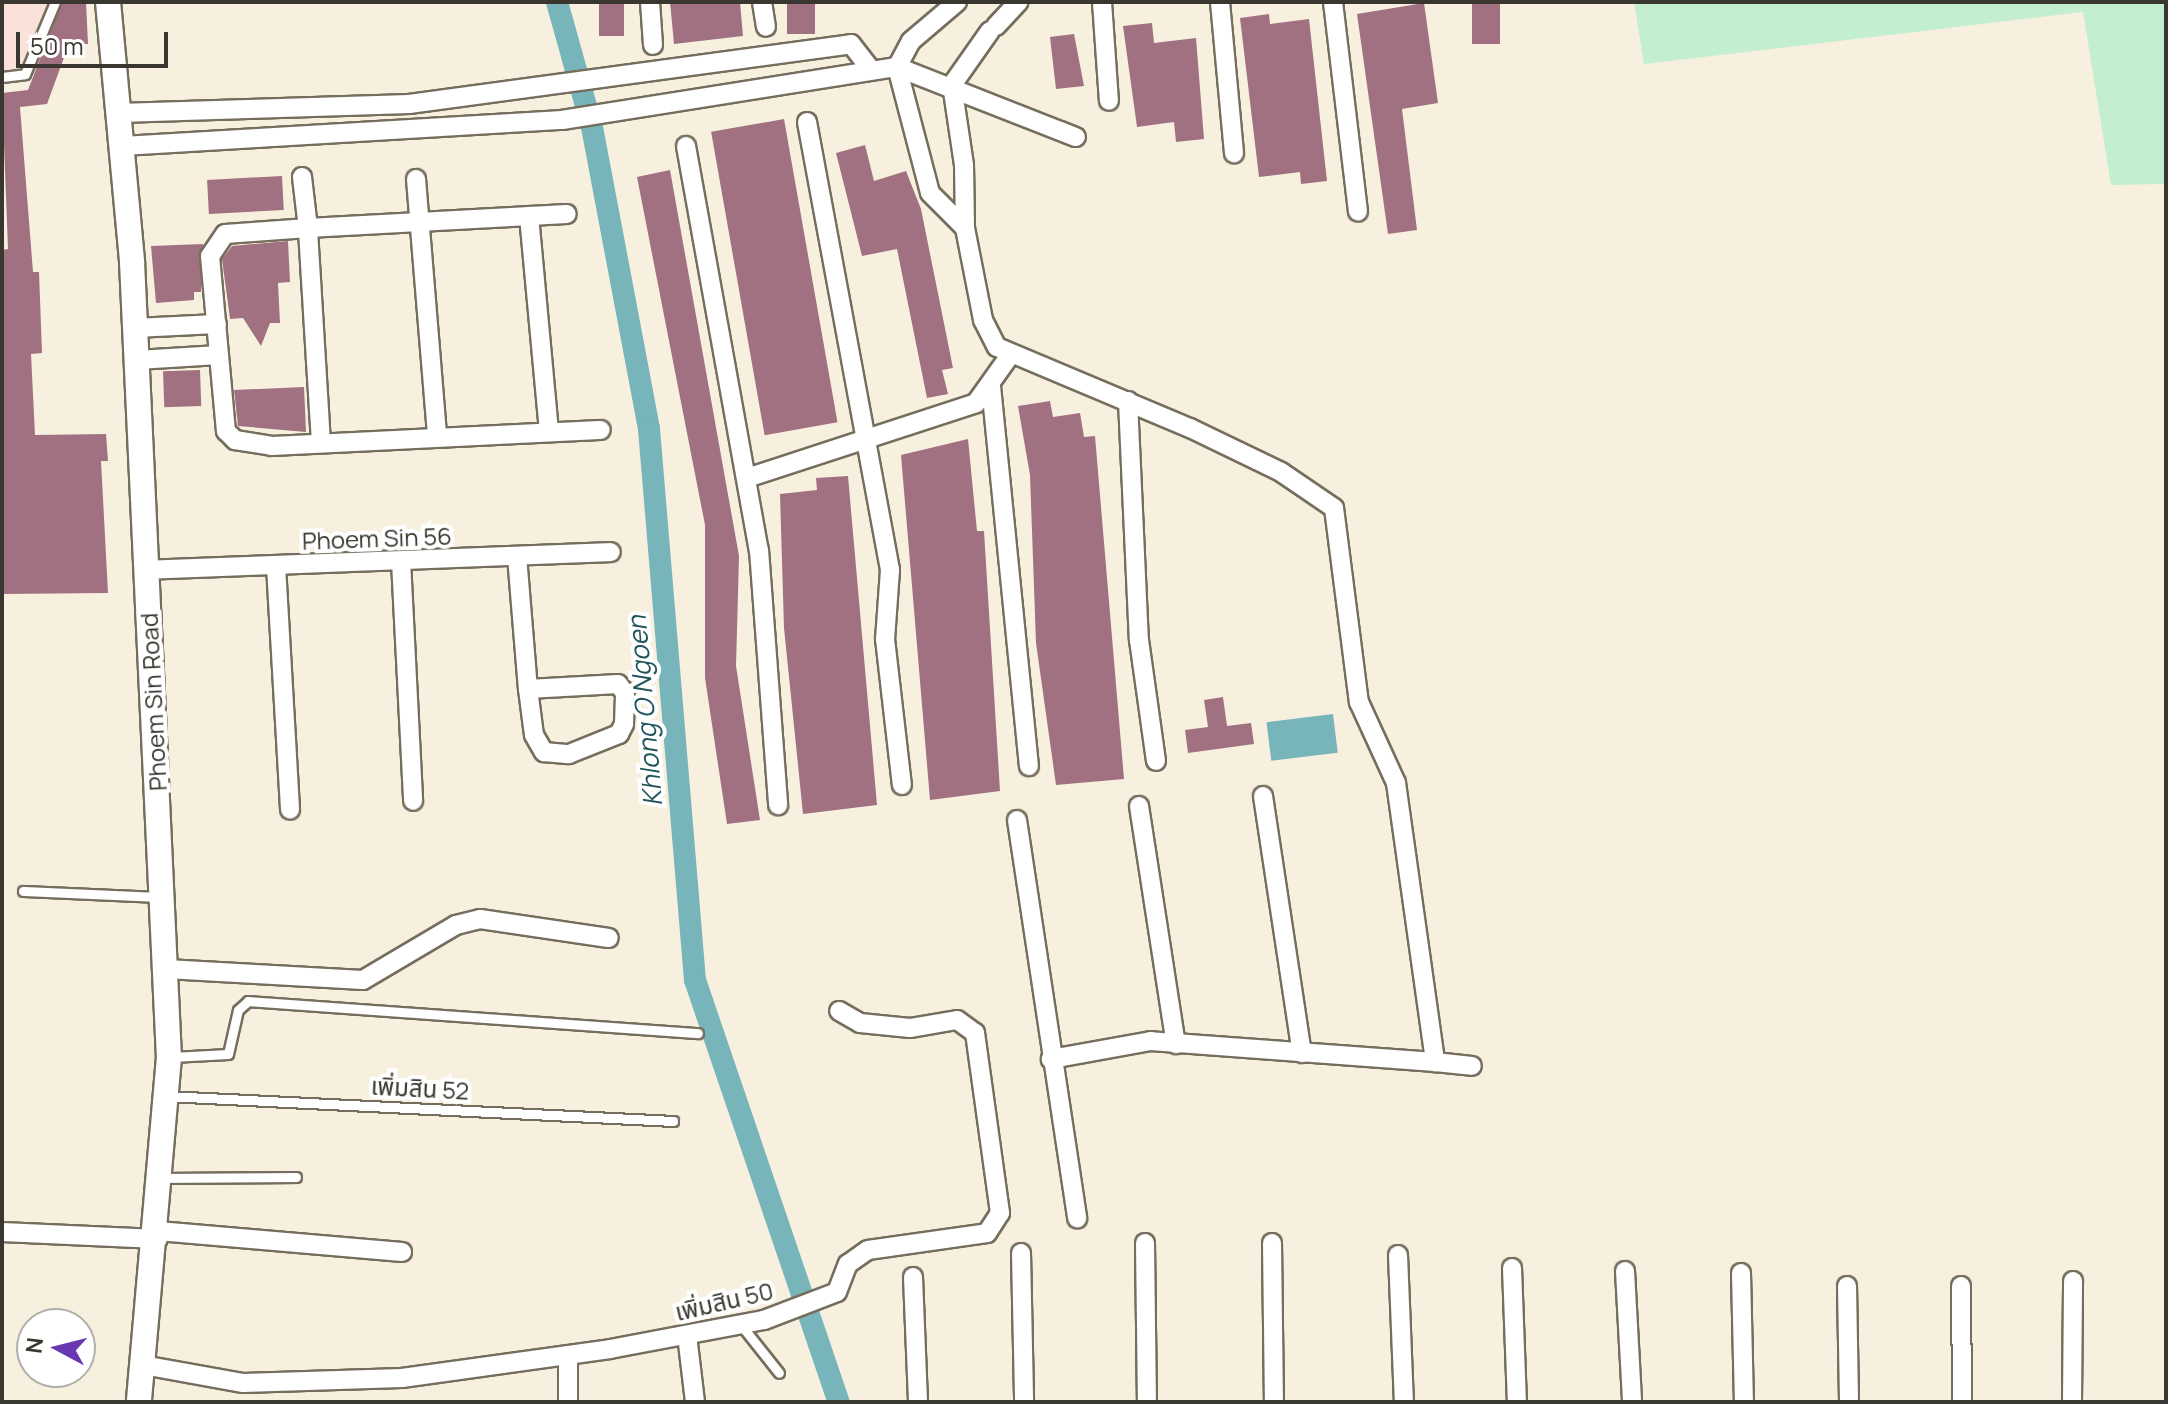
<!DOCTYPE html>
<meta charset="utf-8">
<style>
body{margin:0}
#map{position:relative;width:2168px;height:1404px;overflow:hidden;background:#f8f0de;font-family:Manrope,"Noto Sans Thai",sans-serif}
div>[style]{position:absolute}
.commercial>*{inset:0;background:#fae1d9}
.green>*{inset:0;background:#c3eecf}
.water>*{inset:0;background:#77b5bb;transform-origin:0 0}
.canal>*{height:22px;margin:-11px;padding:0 11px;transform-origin:11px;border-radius:11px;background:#77b5bb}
.building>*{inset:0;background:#a17181;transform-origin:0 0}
.roads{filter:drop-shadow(2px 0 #756e5e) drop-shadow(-2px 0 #756e5e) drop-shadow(0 2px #756e5e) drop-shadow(0 -2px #756e5e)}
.service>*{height:9px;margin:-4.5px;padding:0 4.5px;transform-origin:4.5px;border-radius:4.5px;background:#fff}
.minor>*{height:18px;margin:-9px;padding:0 9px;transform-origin:9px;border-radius:9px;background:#fff}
.tertiary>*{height:24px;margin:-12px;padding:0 12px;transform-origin:12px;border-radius:12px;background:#fff}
span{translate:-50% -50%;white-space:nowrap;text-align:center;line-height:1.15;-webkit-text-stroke:8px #fff;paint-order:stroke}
.street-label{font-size:24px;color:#3a3730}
.water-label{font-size:26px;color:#1f555a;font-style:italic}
.frame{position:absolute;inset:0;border:4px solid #3a3730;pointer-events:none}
.north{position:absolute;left:16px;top:1308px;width:80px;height:80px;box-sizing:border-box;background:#fff;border:2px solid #b0afac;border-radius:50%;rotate:277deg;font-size:22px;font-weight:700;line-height:32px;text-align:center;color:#3a3730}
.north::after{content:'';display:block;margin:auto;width:28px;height:36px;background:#6738af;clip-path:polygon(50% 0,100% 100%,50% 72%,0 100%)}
.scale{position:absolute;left:16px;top:32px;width:152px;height:36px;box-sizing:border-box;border:4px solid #3a3730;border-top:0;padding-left:10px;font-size:24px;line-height:28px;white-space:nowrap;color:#3a3730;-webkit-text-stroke:6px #fff;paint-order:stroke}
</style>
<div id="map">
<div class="commercial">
<div style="clip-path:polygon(2px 2px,52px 2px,23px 73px,2px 75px)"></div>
</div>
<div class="green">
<div style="clip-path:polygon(1634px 2px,2166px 2px,2166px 184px,2111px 185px,2083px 12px,1644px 64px)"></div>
</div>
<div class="water">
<div style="left:1333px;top:714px;width:39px;height:67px;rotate:83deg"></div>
</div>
<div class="canal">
<div style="left:557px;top:2px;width:130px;rotate:74.4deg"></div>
<div style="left:592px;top:127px;width:307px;rotate:79.3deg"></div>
<div style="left:649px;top:429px;width:553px;rotate:85.23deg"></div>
<div style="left:695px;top:980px;width:446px;rotate:71.2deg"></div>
</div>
<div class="building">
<div style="clip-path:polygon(62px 2px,86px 2px,88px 44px,69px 44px,47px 104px,20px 107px,33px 272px,39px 272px,42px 353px,31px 354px,35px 435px,106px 434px,108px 461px,101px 461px,108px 593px,2px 594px,2px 250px,8px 249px,2px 93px,28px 90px)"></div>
<div style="left:599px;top:2px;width:25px;height:34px"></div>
<div style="clip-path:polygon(670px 2px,740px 2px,743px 36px,674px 44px)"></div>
<div style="left:787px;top:2px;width:28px;height:32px"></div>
<div style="left:1472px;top:2px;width:28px;height:42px"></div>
<div style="clip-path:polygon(1424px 3px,1438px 103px,1402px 109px,1417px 230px,1388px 234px,1357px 14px)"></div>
<div style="clip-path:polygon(1269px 14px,1270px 24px,1309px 19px,1327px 181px,1301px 184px,1300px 172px,1259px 177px,1240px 18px)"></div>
<div style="clip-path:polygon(1152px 23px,1154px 43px,1196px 38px,1204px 139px,1176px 142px,1174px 122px,1137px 127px,1123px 26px)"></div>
<div style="clip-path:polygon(1074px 34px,1084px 86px,1056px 89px,1050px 37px)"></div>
<div style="left:784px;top:119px;width:308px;height:74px;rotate:80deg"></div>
<div style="clip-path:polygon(865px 145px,874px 181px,906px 171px,921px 209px,953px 368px,942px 370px,948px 394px,927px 398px,897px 249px,862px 256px,836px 153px)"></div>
<div style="clip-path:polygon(670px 170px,739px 556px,736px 666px,760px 820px,727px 824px,705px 678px,705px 525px,637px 177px)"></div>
<div style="left:282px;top:176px;width:34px;height:75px;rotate:87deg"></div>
<div style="clip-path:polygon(288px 241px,290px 282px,278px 283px,280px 323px,270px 323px,261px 346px,243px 318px,230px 319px,222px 259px,232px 246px)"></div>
<div style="clip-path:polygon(203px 244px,201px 292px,194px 292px,194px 300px,156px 303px,151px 246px)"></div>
<div style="left:200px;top:370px;width:36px;height:37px;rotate:88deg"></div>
<div style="clip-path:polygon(304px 387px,306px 432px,238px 426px,234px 390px)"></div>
<div style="clip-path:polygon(1050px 401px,1053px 417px,1080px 413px,1084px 437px,1095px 436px,1124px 779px,1056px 785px,1036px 643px,1030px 475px,1018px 406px)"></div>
<div style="clip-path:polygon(968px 439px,977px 531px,984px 531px,1000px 791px,930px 800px,901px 455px)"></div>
<div style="clip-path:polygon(848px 476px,877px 805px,803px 814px,784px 628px,780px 494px,817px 490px,816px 478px)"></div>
<div style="clip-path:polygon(1223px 697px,1227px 726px,1251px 723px,1254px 744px,1188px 753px,1185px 730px,1208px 727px,1204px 700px)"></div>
</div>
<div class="roads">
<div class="service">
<div style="left:2px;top:77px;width:23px;rotate:-7deg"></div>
<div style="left:25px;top:74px;width:78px;rotate:-67.4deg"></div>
<div style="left:23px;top:891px;width:137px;rotate:2.5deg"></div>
<div style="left:172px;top:1057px;width:56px;rotate:-3.1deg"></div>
<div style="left:228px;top:1054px;width:45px;rotate:-77.2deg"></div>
<div style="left:238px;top:1010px;width:13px;rotate:-42deg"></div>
<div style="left:248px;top:1001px;width:451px;rotate:4.1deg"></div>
<div style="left:166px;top:1096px;width:508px;rotate:2.82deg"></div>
<div style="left:162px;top:1178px;width:134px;rotate:-0.4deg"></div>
<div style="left:741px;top:1325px;width:61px;rotate:51.6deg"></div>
</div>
<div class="minor">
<div style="left:650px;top:2px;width:43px;rotate:86deg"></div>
<div style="left:762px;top:2px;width:25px;rotate:81deg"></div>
<div style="left:957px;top:2px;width:60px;rotate:139.7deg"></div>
<div style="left:911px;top:41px;width:30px;rotate:118deg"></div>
<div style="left:897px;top:67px;width:130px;rotate:75.3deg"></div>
<div style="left:930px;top:193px;width:49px;rotate:45deg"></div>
<div style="left:965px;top:228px;width:63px;rotate:-90.9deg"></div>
<div style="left:964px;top:165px;width:81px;rotate:-98.5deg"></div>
<div style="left:952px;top:85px;width:66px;rotate:-54.9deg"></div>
<div style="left:1102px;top:2px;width:99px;rotate:86deg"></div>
<div style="left:1220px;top:2px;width:152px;rotate:84.7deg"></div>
<div style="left:1333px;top:2px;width:211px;rotate:83.2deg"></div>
<div style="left:996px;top:26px;width:33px;rotate:-47deg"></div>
<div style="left:120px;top:113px;width:289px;rotate:-1.8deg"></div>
<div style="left:409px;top:104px;width:446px;rotate:-7.7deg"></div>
<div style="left:851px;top:44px;width:31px;rotate:52deg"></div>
<div style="left:807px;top:122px;width:456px;rotate:79.5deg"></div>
<div style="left:890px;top:570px;width:69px;rotate:94.1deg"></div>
<div style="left:885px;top:639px;width:147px;rotate:83.4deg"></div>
<div style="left:123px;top:146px;width:440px;rotate:-3.4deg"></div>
<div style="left:562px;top:120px;width:339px;rotate:-9deg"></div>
<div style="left:897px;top:67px;width:192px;rotate:21.4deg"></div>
<div style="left:686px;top:146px;width:411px;rotate:79.8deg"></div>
<div style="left:759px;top:550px;width:256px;rotate:85.7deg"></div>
<div style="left:302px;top:177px;width:51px;rotate:83.3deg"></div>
<div style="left:308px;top:228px;width:259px;rotate:-3.1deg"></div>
<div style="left:416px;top:179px;width:259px;rotate:85.3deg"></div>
<div style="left:529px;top:216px;width:217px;rotate:84.7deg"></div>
<div style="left:965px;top:228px;width:94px;rotate:78.9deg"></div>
<div style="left:983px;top:320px;width:30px;rotate:63deg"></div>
<div style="left:997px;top:347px;width:209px;rotate:22.8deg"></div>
<div style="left:1190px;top:428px;width:101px;rotate:25.8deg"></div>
<div style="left:1281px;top:472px;width:64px;rotate:34.2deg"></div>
<div style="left:1334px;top:508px;width:196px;rotate:82.7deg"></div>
<div style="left:1359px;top:702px;width:89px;rotate:65.4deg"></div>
<div style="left:1396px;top:783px;width:282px;rotate:82deg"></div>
<div style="left:1435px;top:1062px;width:285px;rotate:-175.8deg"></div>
<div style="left:1151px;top:1041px;width:102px;rotate:169.8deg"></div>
<div style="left:135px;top:328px;width:82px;rotate:-2.8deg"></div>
<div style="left:137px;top:360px;width:82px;rotate:-3.5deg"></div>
<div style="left:991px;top:386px;width:382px;rotate:84.3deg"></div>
<div style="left:1128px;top:401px;width:239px;rotate:87.4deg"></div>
<div style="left:1139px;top:640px;width:122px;rotate:82deg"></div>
<div style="left:321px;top:443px;width:215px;rotate:-93.5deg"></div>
<div style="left:308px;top:228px;width:83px;rotate:175.9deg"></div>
<div style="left:225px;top:234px;width:27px;rotate:124deg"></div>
<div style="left:210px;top:256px;width:176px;rotate:84.8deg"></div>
<div style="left:226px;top:431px;width:13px;rotate:45deg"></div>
<div style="left:235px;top:440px;width:36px;rotate:9deg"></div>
<div style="left:271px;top:446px;width:330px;rotate:-2.8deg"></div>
<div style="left:747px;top:478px;width:241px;rotate:-18.1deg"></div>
<div style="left:976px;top:403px;width:60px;rotate:-54.5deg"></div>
<div style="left:517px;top:556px;width:133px;rotate:85.3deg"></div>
<div style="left:528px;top:689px;width:46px;rotate:82.6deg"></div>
<div style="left:534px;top:735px;width:20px;rotate:60deg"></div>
<div style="left:544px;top:752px;width:25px;rotate:5deg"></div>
<div style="left:569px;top:754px;width:54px;rotate:-21.8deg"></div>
<div style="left:619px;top:734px;width:11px;rotate:-63deg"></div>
<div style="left:624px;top:724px;width:31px;rotate:-88deg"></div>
<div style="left:625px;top:693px;width:11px;rotate:-128deg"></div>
<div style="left:618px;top:684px;width:90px;rotate:176.8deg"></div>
<div style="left:401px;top:561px;width:240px;rotate:87.1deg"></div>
<div style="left:276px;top:566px;width:244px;rotate:86.7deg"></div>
<div style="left:145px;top:570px;width:466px;rotate:-2.2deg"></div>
<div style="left:1263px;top:796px;width:260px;rotate:81.4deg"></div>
<div style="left:1139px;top:806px;width:241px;rotate:81.2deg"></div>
<div style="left:1017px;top:820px;width:403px;rotate:81.4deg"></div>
<div style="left:166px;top:969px;width:197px;rotate:3.2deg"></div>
<div style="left:363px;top:980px;width:108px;rotate:-30.6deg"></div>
<div style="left:456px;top:925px;width:25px;rotate:-14deg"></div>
<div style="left:480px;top:919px;width:130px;rotate:8.4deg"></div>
<div style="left:1435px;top:1062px;width:37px;rotate:6deg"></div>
<div style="left:158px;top:1231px;width:245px;rotate:4.9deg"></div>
<div style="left:2px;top:1232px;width:156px;rotate:2.6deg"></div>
<div style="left:1145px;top:1243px;width:159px;rotate:89.3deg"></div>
<div style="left:1272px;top:1243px;width:159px;rotate:89.3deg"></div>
<div style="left:1021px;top:1253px;width:149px;rotate:88.8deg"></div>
<div style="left:1398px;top:1255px;width:147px;rotate:87.7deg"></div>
<div style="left:1512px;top:1268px;width:134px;rotate:87.9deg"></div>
<div style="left:1625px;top:1271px;width:131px;rotate:86.9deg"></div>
<div style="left:1741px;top:1273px;width:129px;rotate:88.7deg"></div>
<div style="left:913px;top:1277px;width:125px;rotate:87.7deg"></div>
<div style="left:1847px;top:1286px;width:116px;rotate:89deg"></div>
<div style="left:1961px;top:1286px;width:116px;rotate:89.5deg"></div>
<div style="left:687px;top:1335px;width:67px;rotate:83.2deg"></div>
<div style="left:568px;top:1355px;width:47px;rotate:90deg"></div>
<div style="left:143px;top:1365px;width:102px;rotate:10.2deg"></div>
<div style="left:243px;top:1383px;width:159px;rotate:-1.8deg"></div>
<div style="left:402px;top:1378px;width:210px;rotate:-7.9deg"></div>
<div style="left:610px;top:1349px;width:157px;rotate:-10.7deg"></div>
<div style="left:764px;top:1320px;width:78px;rotate:-21deg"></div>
<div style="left:837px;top:1292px;width:30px;rotate:-69deg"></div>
<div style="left:848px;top:1264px;width:24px;rotate:-35deg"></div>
<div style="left:868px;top:1250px;width:120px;rotate:-8.1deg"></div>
<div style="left:987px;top:1233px;width:24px;rotate:-57deg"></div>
<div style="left:1000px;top:1213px;width:182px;rotate:-97.9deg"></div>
<div style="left:975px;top:1033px;width:22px;rotate:-144deg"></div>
<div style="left:957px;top:1020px;width:48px;rotate:170.3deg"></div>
<div style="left:910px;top:1028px;width:50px;rotate:-174.3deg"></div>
<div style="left:860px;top:1023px;width:24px;rotate:-150deg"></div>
<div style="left:2072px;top:1402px;width:121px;rotate:-89.5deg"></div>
</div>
<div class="tertiary">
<div style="left:108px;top:2px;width:261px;rotate:84.7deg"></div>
<div style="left:132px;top:262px;width:796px;rotate:87.34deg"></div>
<div style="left:169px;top:1057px;width:346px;rotate:95deg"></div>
</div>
</div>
<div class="street-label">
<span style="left:377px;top:538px;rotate:-2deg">Phoem Sin 56</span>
<span style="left:153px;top:702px;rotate:-93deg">Phoem Sin Road</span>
<span style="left:420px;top:1088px;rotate:3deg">เพิ่มสิน 52</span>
<span style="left:724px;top:1301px;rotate:-13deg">เพิ่มสิน 50</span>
</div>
<div class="water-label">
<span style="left:645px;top:711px;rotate:-95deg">Khlong O Ngoen</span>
</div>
<div class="frame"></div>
<div class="north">N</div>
<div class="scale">50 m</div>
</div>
